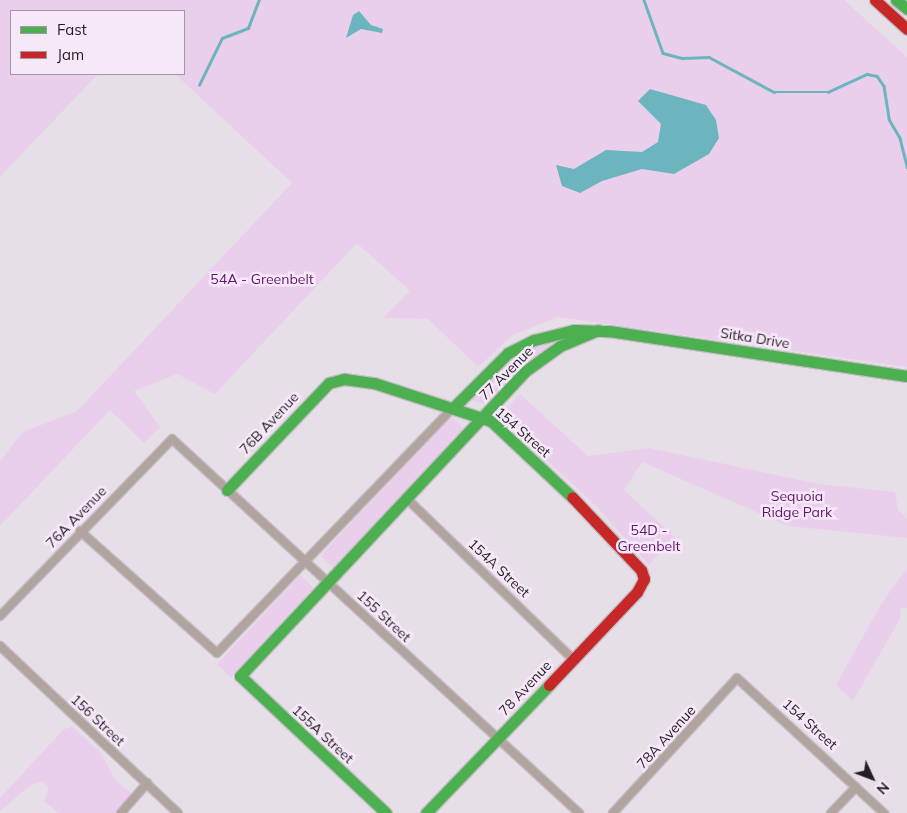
<!DOCTYPE html>
<style>
body{margin:0}
#map{position:relative;width:907px;height:813px;overflow:hidden;background:#e7dfe8;font-family:Mulish,sans-serif}
div>[style]{position:absolute}
.green>*{inset:0;background:#e9cfec;transform-origin:0 0}
.water>*{inset:0;background:#6cb5bf}
.stream>*{height:2.5px;margin:-1.25px;padding:0 1.25px;transform-origin:1.25px;border-radius:1.25px;background:#6cb5bf}
.roads{filter:drop-shadow(1px 0 #c3bdc4) drop-shadow(-1px 0 #c3bdc4) drop-shadow(0 1px #c3bdc4) drop-shadow(0 -1px #c3bdc4)}
.street>*{height:8px;margin:-4px;padding:0 4px;transform-origin:4px;border-radius:4px;background:#b1a49f}
.fast>*{height:11px;margin:-5.5px;padding:0 5.5px;transform-origin:5.5px;border-radius:5.5px;background:#4caf50}
.jam>*{height:11px;margin:-5.5px;padding:0 5.5px;transform-origin:5.5px;border-radius:5.5px;background:#c62828}
span{translate:-50% -50%;white-space:nowrap;text-align:center;line-height:1.15;-webkit-text-stroke:5px #f7e8f9;paint-order:stroke}
.park-label{font-size:14px;color:#61156b}
.street-label{font-size:14px;color:#231e24}
.legend{position:absolute;left:10px;top:10px;width:175px;height:65px;box-sizing:border-box;background:#f7e8f9;border:1px solid #a297a4;margin:0;padding:6px 9px;list-style:none;font-size:15px;color:#231e24}
.legend li{display:flex;align-items:center;gap:10px;height:25px}
.legend b{width:25px;border:1px solid #a297a4}
.north{position:absolute;left:847px;top:753px;width:50px;height:50px;-webkit-text-stroke:4px #f7e8f9;paint-order:stroke;rotate:133deg;font-size:14px;font-weight:700;line-height:20px;text-align:center;color:#231e24}
.north::after{content:'';display:block;margin:auto;width:18px;height:22px;background:#231e24;clip-path:polygon(50% 0,100% 100%,50% 72%,0 100%)}
</style>
<div id="map">
<div class="green">
<div style="clip-path:polygon(0 0,844px 0,907px 57px,907px 367px,558px 317px,513px 335px,478px 367px,428px 319px,383px 318px,410px 291px,357px 243px,215px 394px,177px 374px,134px 391px,160px 427px,144px 443px,110px 410px,0 526px,0 461px,23px 432px,77px 411px,292px 183px,175px 74px,184px 74px,184px 11px,11px 11px,11px 74px,98px 74px,0 177px)"></div>
<div style="clip-path:polygon(575px 333px,530px 361px,488px 406px,467px 398px,498px 366px,524px 348px)"></div>
<div style="clip-path:polygon(520px 394px,588px 456px,649px 448px,819px 484px,895px 492px,898px 510px,907px 519px,907px 538px,788px 526px,642px 462px,624px 490px,675px 537px,649px 565px,598px 508px,499px 416px)"></div>
<div style="left:451px;top:416px;width:19px;height:191px;rotate:43deg"></div>
<div style="clip-path:polygon(907px 567px,907px 608px,901px 608px,900px 619px,853px 701px,836px 685px,880px 606px)"></div>
<div style="left:300px;top:575px;width:19px;height:122px;rotate:43deg"></div>
<div style="clip-path:polygon(72px 726px,100px 752px,116px 781px,133px 794px,115px 813px,59px 813px,44px 801px,49px 788px,43px 781px,31px 785px,0 811px,0 798px,63px 730px)"></div>
</div>
<div class="water">
<div style="clip-path:polygon(359px 11px,371px 25px,383px 29px,382px 33px,361px 29px,346px 38px,353px 15px)"></div>
<div style="clip-path:polygon(650px 89px,706px 105px,716px 120px,719px 138px,709px 154px,674px 174px,642px 169px,602px 181px,580px 193px,562px 186px,556px 165px,574px 169px,606px 150px,642px 152px,658px 142px,661px 124px,638px 101px)"></div>
</div>
<div class="stream">
<div style="left:644px;top:0;width:56px;rotate:70.3deg"></div>
<div style="left:663px;top:53px;width:20px;rotate:15deg"></div>
<div style="left:682px;top:58px;width:27px;rotate:-2deg"></div>
<div style="left:709px;top:57px;width:74px;rotate:28.3deg"></div>
<div style="left:774px;top:92px;width:54px"></div>
<div style="left:828px;top:92px;width:43px;rotate:-24.8deg"></div>
<div style="left:867px;top:74px;width:10px;rotate:11deg"></div>
<div style="left:877px;top:76px;width:12px;rotate:55deg"></div>
<div style="left:884px;top:86px;width:33px;rotate:81deg"></div>
<div style="left:889px;top:119px;width:22px;rotate:60deg"></div>
<div style="left:900px;top:138px;width:30px;rotate:76deg"></div>
<div style="left:199px;top:85px;width:52px;rotate:-63.9deg"></div>
<div style="left:222px;top:38px;width:28px;rotate:-21deg"></div>
<div style="left:248px;top:28px;width:30px;rotate:-69deg"></div>
</div>
<div class="roads">
<div class="street">
<div style="left:406px;top:498px;width:232px;rotate:44deg"></div>
<div style="left:80px;top:531px;width:183px;rotate:41.7deg"></div>
<div style="left:217px;top:653px;width:340px;rotate:-46.1deg"></div>
<div style="left:0;top:616px;width:247px;rotate:-45.8deg"></div>
<div style="left:172px;top:439px;width:553px;rotate:42.58deg"></div>
<div style="left:0;top:646px;width:244px;rotate:43.2deg"></div>
<div style="left:121px;top:813px;width:40px;rotate:-49deg"></div>
<div style="left:613px;top:813px;width:183px;rotate:-47.4deg"></div>
<div style="left:737px;top:678px;width:200px;rotate:42.6deg"></div>
<div style="left:831px;top:813px;width:36px;rotate:-46deg"></div>
</div>
<div class="fast">
<div style="left:896px;top:0;width:14px;rotate:39deg"></div>
<div style="left:453px;top:408px;width:78px;rotate:-45deg"></div>
<div style="left:508px;top:353px;width:29px;rotate:-27deg"></div>
<div style="left:534px;top:340px;width:41px;rotate:-14deg"></div>
<div style="left:574px;top:330px;width:35px;rotate:2deg"></div>
<div style="left:609px;top:331px;width:301px;rotate:8.6deg"></div>
<div style="left:227px;top:490px;width:148px;rotate:-46.4deg"></div>
<div style="left:329px;top:383px;width:16px;rotate:-15deg"></div>
<div style="left:344px;top:379px;width:30px;rotate:8deg"></div>
<div style="left:374px;top:383px;width:123px;rotate:18deg"></div>
<div style="left:491px;top:421px;width:111px;rotate:43.2deg"></div>
<div style="left:386px;top:813px;width:200px;rotate:-136.8deg"></div>
<div style="left:240px;top:676px;width:416px;rotate:-46.9deg"></div>
<div style="left:524px;top:372px;width:44px;rotate:-35.8deg"></div>
<div style="left:560px;top:346px;width:41px;rotate:-22.8deg"></div>
<div style="left:426px;top:813px;width:178px;rotate:-46.1deg"></div>
</div>
<div class="jam">
<div style="left:875px;top:0;width:43px;rotate:42.2deg"></div>
<div style="left:549px;top:685px;width:128px;rotate:-46.6deg"></div>
<div style="left:637px;top:592px;width:15px;rotate:-62deg"></div>
<div style="left:644px;top:579px;width:9px;rotate:-108deg"></div>
<div style="left:641px;top:570px;width:100px;rotate:-133.4deg"></div>
</div>
</div>
<div class="park-label">
<span style="left:262px;top:279px">54A - Greenbelt</span>
<span style="left:797px;top:504px">Sequoia<br>Ridge Park</span>
<span style="left:649px;top:538px">54D -<br>Greenbelt</span>
</div>
<div class="street-label">
<span style="left:755px;top:338px;rotate:9deg">Sitka Drive</span>
<span style="left:506px;top:373px;rotate:-45deg">77 Avenue</span>
<span style="left:269px;top:423px;rotate:-47deg">76B Avenue</span>
<span style="left:523px;top:432px;rotate:41deg">154 Street</span>
<span style="left:76px;top:517px;rotate:-46deg">76A Avenue</span>
<span style="left:499px;top:568px;rotate:43deg">154A Street</span>
<span style="left:384px;top:616px;rotate:43deg">155 Street</span>
<span style="left:525px;top:688px;rotate:-47deg">78 Avenue</span>
<span style="left:98px;top:720px;rotate:43deg">156 Street</span>
<span style="left:810px;top:724px;rotate:42deg">154 Street</span>
<span style="left:323px;top:734px;rotate:43deg">155A Street</span>
<span style="left:666px;top:737px;rotate:-48deg">78A Avenue</span>
</div>
<ul class="legend">
<li><b style="height:6px;background:#4caf50"></b>Fast</li>
<li><b style="height:6px;background:#c62828"></b>Jam</li>
</ul>
<div class="north">N</div>
</div>
